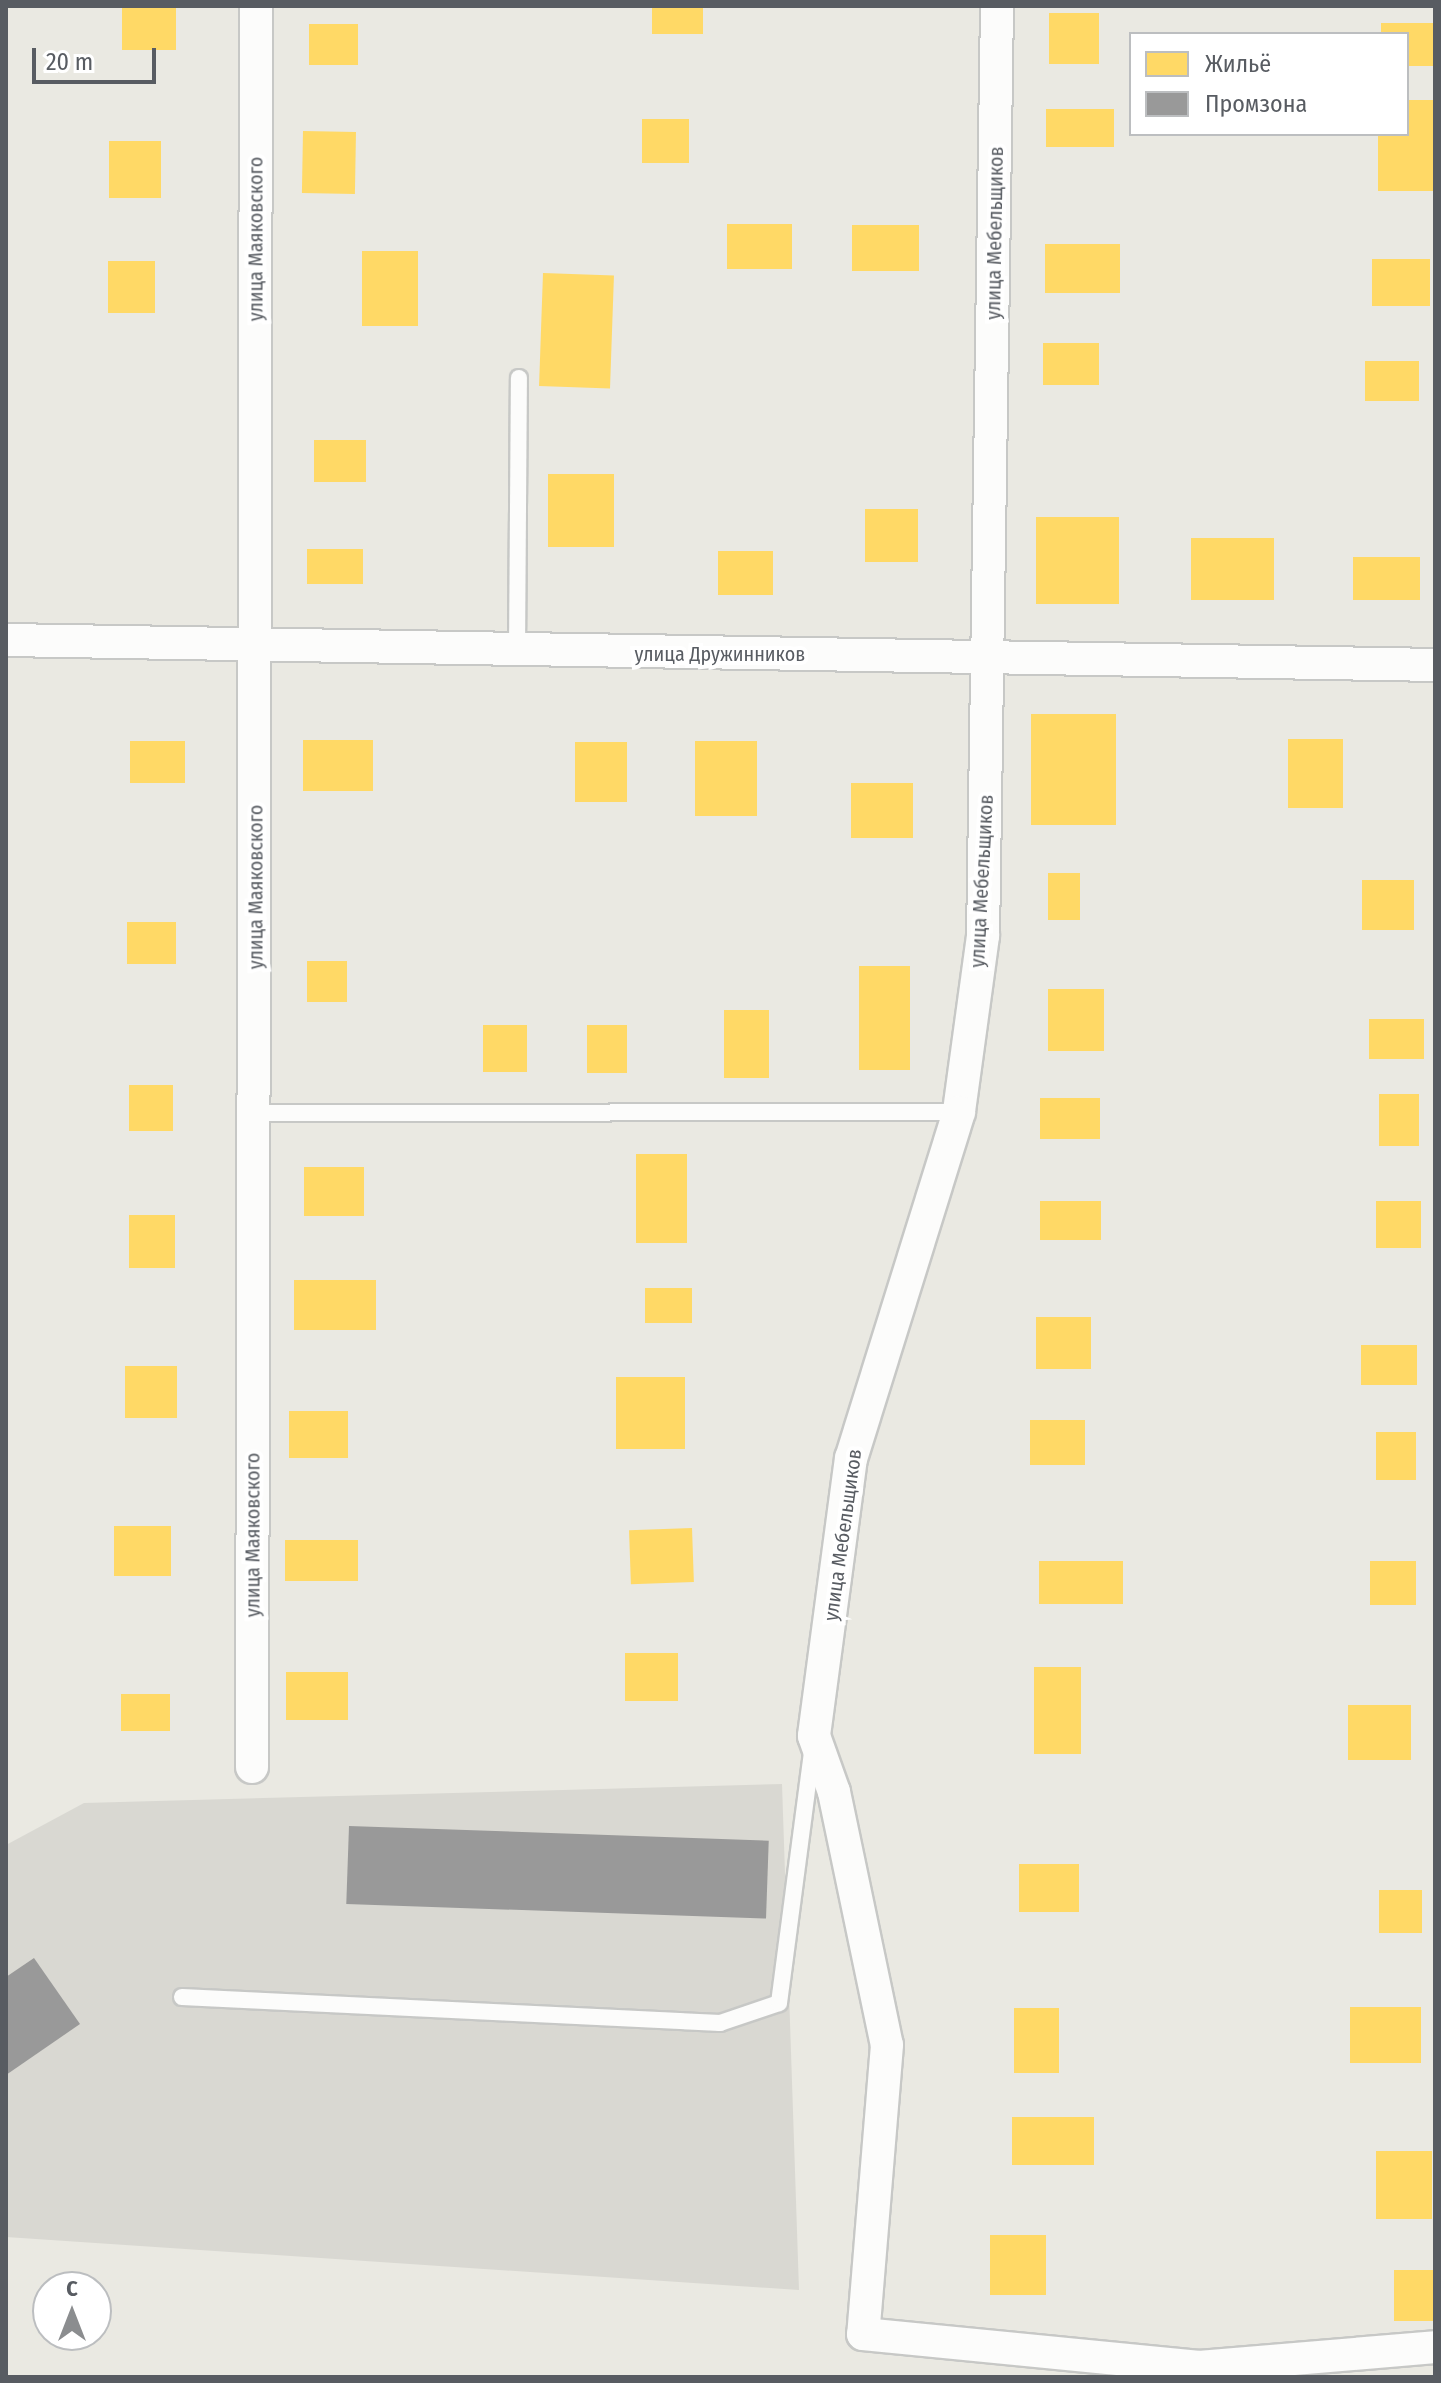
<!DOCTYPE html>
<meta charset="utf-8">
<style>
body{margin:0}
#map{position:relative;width:1441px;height:2383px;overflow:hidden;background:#eae9e2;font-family:"Fira Sans Condensed",sans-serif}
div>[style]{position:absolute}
.industrial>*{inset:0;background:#d9d8d2}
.homes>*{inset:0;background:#ffd966;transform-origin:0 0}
.industry>*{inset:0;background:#999;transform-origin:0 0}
.roads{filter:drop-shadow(2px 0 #c7c8c6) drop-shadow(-2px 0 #c7c8c6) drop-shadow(0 2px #c7c8c6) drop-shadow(0 -2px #c7c8c6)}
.lane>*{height:16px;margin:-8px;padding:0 8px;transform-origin:8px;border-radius:8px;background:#fcfcfb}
.street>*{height:32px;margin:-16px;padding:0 16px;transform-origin:16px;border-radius:16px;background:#fcfcfb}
span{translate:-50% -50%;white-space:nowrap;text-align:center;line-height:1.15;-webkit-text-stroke:8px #fff;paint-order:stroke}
.street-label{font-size:20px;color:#585c62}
.frame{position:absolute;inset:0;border:8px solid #585c62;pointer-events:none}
.legend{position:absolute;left:1129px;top:32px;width:280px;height:104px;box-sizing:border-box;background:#fff;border:2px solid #bcbec0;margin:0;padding:10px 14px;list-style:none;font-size:24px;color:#585c62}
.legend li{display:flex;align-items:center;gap:16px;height:40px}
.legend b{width:40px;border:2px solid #bcbec0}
.north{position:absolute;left:32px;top:2271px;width:80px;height:80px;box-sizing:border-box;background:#fff;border:2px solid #bcbec0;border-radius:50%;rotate:0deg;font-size:22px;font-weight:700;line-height:32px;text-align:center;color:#585c62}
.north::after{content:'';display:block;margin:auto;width:28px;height:36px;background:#8b8d8f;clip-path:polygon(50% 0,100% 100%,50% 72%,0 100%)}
.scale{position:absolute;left:32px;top:48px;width:124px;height:36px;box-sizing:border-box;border:4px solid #585c62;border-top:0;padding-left:10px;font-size:24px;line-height:28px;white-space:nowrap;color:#585c62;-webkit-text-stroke:6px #fff;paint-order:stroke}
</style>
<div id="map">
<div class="industrial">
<div style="clip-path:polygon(782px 1784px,799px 2290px,6px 2237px,6px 1845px,84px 1803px)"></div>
</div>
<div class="homes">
<div style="left:122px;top:6px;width:54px;height:44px"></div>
<div style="left:652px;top:6px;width:51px;height:28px"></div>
<div style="left:1049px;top:13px;width:50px;height:51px"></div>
<div style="clip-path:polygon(1381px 23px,1435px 23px,1435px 66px,1407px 66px,1407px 34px,1381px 34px)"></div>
<div style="left:309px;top:24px;width:49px;height:41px"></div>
<div style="clip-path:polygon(1407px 100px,1435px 100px,1435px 191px,1378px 191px,1378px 134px,1407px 134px)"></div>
<div style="left:1046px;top:109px;width:68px;height:38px"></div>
<div style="left:642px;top:119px;width:47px;height:44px"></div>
<div style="left:303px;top:131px;width:53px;height:62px;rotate:1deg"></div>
<div style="left:109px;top:141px;width:52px;height:57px"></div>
<div style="left:727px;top:224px;width:65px;height:45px"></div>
<div style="left:852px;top:225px;width:67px;height:46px"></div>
<div style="left:1045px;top:244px;width:75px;height:49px"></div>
<div style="left:362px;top:251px;width:56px;height:75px"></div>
<div style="left:1372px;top:259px;width:58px;height:47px"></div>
<div style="left:108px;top:261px;width:47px;height:52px"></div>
<div style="left:543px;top:273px;width:71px;height:113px;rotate:2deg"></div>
<div style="left:1043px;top:343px;width:56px;height:42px"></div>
<div style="left:1365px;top:361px;width:54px;height:40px"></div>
<div style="left:314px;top:440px;width:52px;height:42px"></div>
<div style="left:548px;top:474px;width:66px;height:73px"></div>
<div style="left:865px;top:509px;width:53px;height:53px"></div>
<div style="left:1036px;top:517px;width:83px;height:87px"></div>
<div style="left:1191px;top:538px;width:83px;height:62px"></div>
<div style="left:307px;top:549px;width:56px;height:35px"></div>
<div style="left:718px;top:551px;width:55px;height:44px"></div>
<div style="left:1353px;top:557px;width:67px;height:43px"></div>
<div style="left:1031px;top:714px;width:85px;height:111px"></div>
<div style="left:1288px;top:739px;width:55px;height:69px"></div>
<div style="left:303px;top:740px;width:70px;height:51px"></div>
<div style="left:130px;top:741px;width:55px;height:42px"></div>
<div style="left:695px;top:741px;width:62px;height:75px"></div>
<div style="left:575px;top:742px;width:52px;height:60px"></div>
<div style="left:851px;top:783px;width:62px;height:55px"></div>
<div style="left:1048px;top:873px;width:32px;height:47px"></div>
<div style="left:1362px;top:880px;width:52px;height:50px"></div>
<div style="left:127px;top:922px;width:49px;height:42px"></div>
<div style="left:307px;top:961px;width:40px;height:41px"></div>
<div style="left:859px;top:966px;width:51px;height:104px"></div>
<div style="left:1048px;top:989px;width:56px;height:62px"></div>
<div style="left:724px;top:1010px;width:45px;height:68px"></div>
<div style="left:1369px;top:1019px;width:55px;height:40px"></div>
<div style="left:483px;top:1025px;width:44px;height:47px"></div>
<div style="left:587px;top:1025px;width:40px;height:48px"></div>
<div style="left:129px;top:1085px;width:44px;height:46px"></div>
<div style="left:1379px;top:1094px;width:40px;height:52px"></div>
<div style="left:1040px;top:1098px;width:60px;height:41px"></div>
<div style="left:636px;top:1154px;width:51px;height:89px"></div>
<div style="left:304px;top:1167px;width:60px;height:49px"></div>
<div style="left:1040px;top:1201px;width:61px;height:39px"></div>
<div style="left:1376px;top:1201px;width:45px;height:47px"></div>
<div style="left:129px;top:1215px;width:46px;height:53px"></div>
<div style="left:294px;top:1280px;width:82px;height:50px"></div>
<div style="left:645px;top:1288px;width:47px;height:35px"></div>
<div style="left:1036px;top:1317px;width:55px;height:52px"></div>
<div style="left:1361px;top:1345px;width:56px;height:40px"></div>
<div style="left:125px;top:1366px;width:52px;height:52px"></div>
<div style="left:616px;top:1377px;width:69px;height:72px"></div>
<div style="left:289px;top:1411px;width:59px;height:47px"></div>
<div style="left:1030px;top:1420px;width:55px;height:45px"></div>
<div style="left:1376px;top:1432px;width:40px;height:48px"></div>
<div style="left:114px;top:1526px;width:57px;height:50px"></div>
<div style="left:692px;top:1528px;width:54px;height:63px;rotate:88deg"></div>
<div style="left:285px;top:1540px;width:73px;height:41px"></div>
<div style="left:1039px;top:1561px;width:84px;height:43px"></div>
<div style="left:1370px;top:1561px;width:46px;height:44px"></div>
<div style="left:625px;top:1653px;width:53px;height:48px"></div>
<div style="left:1034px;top:1667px;width:47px;height:87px"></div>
<div style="left:286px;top:1672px;width:62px;height:48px"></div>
<div style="left:121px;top:1694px;width:49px;height:37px"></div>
<div style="left:1348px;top:1705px;width:63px;height:55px"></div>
<div style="left:1019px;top:1864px;width:60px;height:48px"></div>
<div style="left:1379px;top:1890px;width:43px;height:43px"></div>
<div style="left:1350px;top:2007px;width:71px;height:56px"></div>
<div style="left:1014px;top:2008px;width:45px;height:65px"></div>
<div style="left:1012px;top:2117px;width:82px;height:48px"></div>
<div style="left:1376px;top:2151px;width:56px;height:68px"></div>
<div style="left:990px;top:2235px;width:56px;height:60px"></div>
<div style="left:1394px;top:2270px;width:41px;height:51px"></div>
</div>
<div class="industry">
<div style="left:349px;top:1826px;width:420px;height:78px;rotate:2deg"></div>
<div style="clip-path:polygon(34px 1958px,80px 2024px,6px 2075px,6px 1977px)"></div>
</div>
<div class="roads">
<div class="lane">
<div style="left:517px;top:652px;width:274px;rotate:-89.6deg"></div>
<div style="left:255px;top:1113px;width:704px;rotate:-0.08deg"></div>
<div style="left:182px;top:1997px;width:539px;rotate:2.77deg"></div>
<div style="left:720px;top:2023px;width:62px;rotate:-18.7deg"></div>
<div style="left:779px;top:2003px;width:254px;rotate:-82.5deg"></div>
</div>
<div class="street">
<div style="left:997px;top:6px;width:930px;rotate:90.86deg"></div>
<div style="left:983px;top:936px;width:178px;rotate:97.8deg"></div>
<div style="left:959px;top:1112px;width:362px;rotate:107.3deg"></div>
<div style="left:851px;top:1458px;width:280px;rotate:97.6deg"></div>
<div style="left:814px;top:1736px;width:59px;rotate:70.3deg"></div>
<div style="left:834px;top:1792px;width:258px;rotate:78.2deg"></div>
<div style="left:887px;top:2045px;width:290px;rotate:94.7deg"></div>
<div style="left:863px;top:2334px;width:338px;rotate:5.6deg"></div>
<div style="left:1199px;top:2367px;width:237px;rotate:-4.8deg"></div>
<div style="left:6px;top:640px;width:1429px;rotate:1deg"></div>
<div style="left:252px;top:1767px;width:1761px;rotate:-89.87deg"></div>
</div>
</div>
<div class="street-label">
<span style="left:995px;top:233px;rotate:-89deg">улица Мебельщиков</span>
<span style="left:256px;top:239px;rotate:-90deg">улица Маяковского</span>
<span style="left:720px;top:654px">улица Дружинников</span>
<span style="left:982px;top:881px;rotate:-87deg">улица Мебельщиков</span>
<span style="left:256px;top:887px;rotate:-90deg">улица Маяковского</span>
<span style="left:253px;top:1535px;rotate:-90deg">улица Маяковского</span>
<span style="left:843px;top:1535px;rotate:-82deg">улица Мебельщиков</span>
</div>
<div class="frame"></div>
<ul class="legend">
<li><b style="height:22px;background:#ffd966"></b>Жильё</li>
<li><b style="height:22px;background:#999"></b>Промзона</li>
</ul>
<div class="north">С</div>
<div class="scale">20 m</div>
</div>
